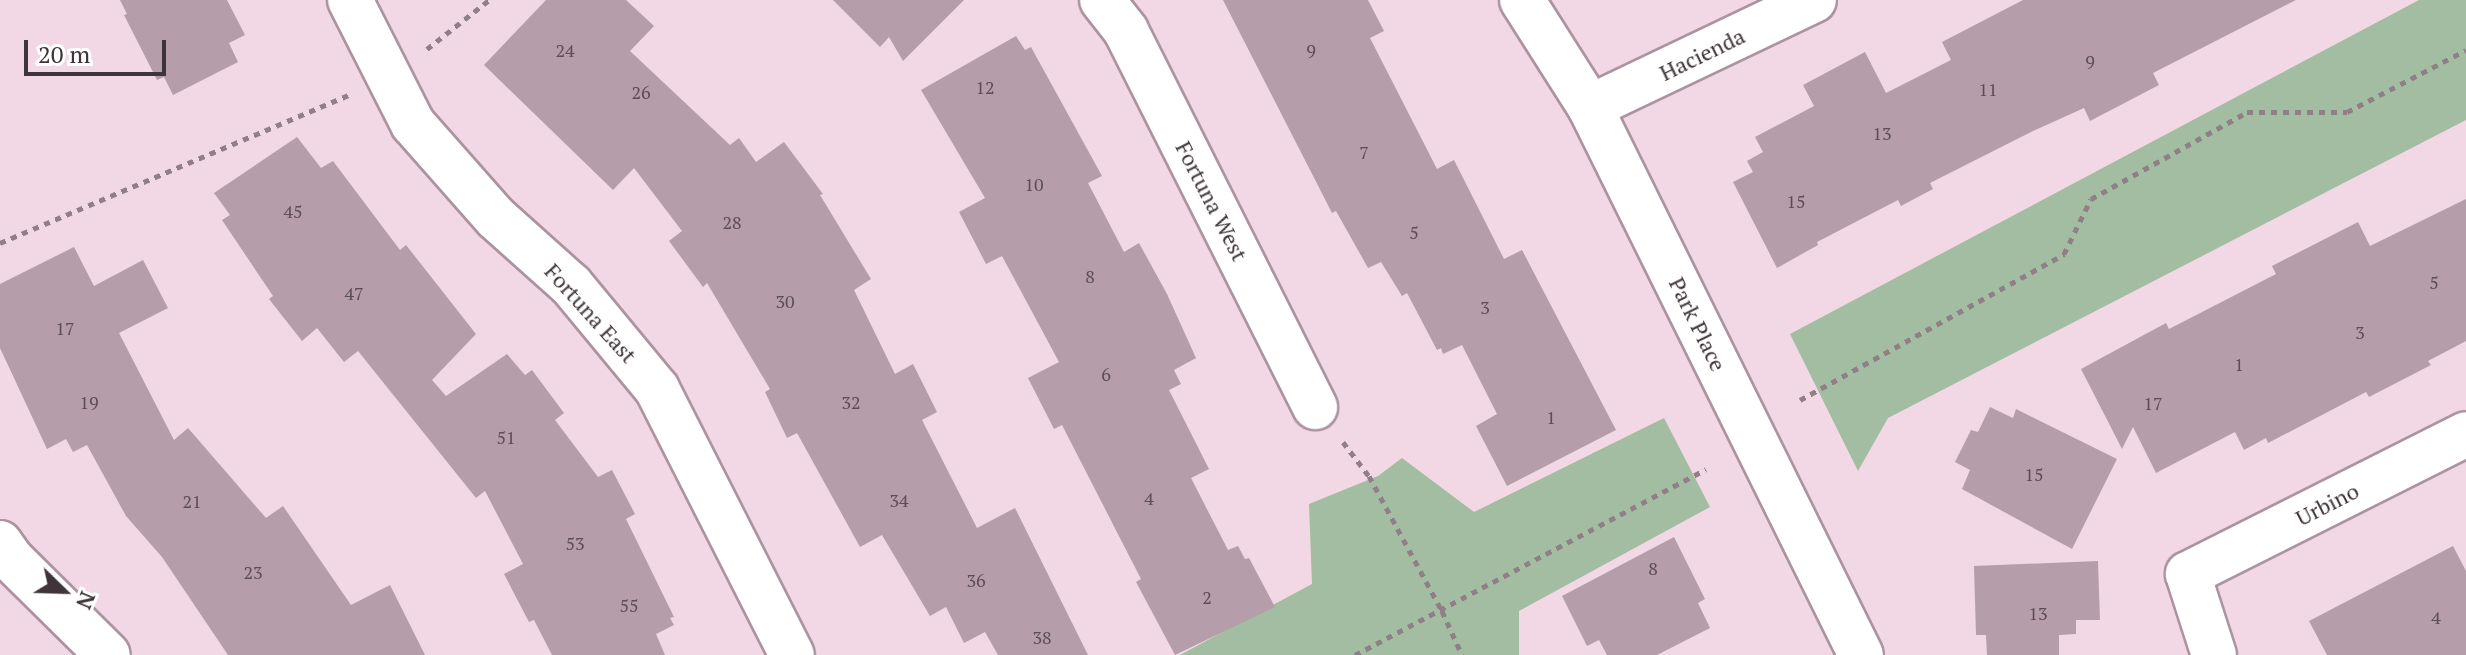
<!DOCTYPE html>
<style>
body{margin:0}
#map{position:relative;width:2466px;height:655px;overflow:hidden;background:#f2d8e5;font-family:"PT Serif",serif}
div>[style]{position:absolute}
.green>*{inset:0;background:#a2bda1}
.building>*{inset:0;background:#b59da9}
.path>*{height:5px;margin-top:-2.5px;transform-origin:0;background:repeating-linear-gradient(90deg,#917f88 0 6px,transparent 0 12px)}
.roads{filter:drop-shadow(2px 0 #ab939f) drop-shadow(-2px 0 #ab939f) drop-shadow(0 2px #ab939f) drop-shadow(0 -2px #ab939f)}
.minor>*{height:44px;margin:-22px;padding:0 22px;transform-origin:22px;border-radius:22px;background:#fff}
span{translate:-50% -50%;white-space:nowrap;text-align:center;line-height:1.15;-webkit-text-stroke:8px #fff;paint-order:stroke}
.number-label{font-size:18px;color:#5c4e55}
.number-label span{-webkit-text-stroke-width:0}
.street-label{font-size:22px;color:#3e3439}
.north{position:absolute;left:24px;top:551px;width:80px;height:80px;-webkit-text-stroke:6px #fff;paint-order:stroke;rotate:113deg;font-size:22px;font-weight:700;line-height:32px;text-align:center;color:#3e3439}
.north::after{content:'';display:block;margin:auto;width:28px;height:36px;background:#3e3439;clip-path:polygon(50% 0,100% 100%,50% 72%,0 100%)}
.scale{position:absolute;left:24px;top:40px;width:142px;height:36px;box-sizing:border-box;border:4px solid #3e3439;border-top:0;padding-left:10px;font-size:24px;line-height:28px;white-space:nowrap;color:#3e3439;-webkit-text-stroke:6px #fff;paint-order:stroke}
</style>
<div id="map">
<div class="green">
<div style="clip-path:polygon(2419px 0,2466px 0,2466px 120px,1888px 418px,1858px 471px,1790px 334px)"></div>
<div style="clip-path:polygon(1664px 418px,1710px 507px,1519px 611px,1519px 655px,1180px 655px,1312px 584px,1309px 504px,1378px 476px,1402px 458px,1474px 512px)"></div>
</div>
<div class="building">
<div style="clip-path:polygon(120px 0,227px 0,245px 35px,229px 43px,238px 62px,173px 95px,164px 77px,157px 80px,124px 15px,127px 14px)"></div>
<div style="clip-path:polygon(546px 0,626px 0,654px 26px,630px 51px,730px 145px,739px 138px,756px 162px,784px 142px,823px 194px,820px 195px,871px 279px,854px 290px,895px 374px,913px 364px,937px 412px,922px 420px,977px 528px,1015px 508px,1088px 655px,998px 655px,985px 632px,964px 643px,946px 607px,930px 616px,882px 535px,860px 547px,797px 433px,787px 438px,765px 392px,770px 389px,707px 283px,703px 287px,669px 241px,682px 231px,634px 168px,613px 190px,484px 65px)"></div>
<div style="clip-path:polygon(833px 0,964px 0,903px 61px,889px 37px,880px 47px)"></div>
<div style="clip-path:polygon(1223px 0,1368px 0,1384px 31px,1370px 38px,1437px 169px,1454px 160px,1504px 259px,1522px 250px,1616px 430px,1507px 486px,1476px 426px,1497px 414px,1462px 345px,1443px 354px,1441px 348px,1437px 350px,1407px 293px,1402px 296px,1381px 262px,1368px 268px,1336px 211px,1332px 213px)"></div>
<div style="clip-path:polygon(2023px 0,2296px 0,2153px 73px,2159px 85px,2090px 121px,2084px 108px,2031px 132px,1930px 183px,1933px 189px,1901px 206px,1898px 200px,1817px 242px,1818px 245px,1777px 268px,1733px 182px,1753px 172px,1747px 161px,1763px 152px,1755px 137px,1814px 106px,1803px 85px,1865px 52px,1886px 93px,1951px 60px,1942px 42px)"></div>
<div style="clip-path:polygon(1016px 36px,1025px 50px,1031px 47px,1102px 176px,1088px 183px,1124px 252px,1139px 243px,1167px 294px,1196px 358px,1174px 370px,1181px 384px,1169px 390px,1209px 469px,1191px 478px,1228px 550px,1238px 546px,1245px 559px,1249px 558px,1275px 607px,1175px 655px,1136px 582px,1141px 579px,1062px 425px,1054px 429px,1028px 378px,1059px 362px,1002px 256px,986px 264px,959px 212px,985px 198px,921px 90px)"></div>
<div style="clip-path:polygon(297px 137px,321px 168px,333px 161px,400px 250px,406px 245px,476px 334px,432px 380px,446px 396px,507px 354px,525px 375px,532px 370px,564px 413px,555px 420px,598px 477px,612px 470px,635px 514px,626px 519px,674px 617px,670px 618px,674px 625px,656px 634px,665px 655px,552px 655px,534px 620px,529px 622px,504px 574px,523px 564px,485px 491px,476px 498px,358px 351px,344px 362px,317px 328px,302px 341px,269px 299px,273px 296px,222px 220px,230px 215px,214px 193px)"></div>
<div style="clip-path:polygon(2466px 199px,2466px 341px,2428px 361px,2431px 365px,2369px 397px,2366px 392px,2268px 443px,2266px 438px,2244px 450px,2235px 432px,2156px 473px,2133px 427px,2122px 449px,2081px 369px,2166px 323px,2169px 329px,2276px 274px,2272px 266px,2358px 222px,2370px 246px)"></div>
<div style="clip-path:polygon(74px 247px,94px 286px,143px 260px,168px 308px,119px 333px,174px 440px,188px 428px,266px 518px,283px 506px,351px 605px,390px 585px,425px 655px,228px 655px,162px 557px,126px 516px,87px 445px,73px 452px,66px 439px,47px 449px,0 348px,0 284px)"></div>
<div style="clip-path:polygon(1990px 407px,2013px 418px,2016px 409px,2117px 459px,2072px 549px,1962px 489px,1970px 470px,1955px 462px,1971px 430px,1978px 432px)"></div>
<div style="clip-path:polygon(1674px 537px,1705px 599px,1698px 603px,1710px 628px,1657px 655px,1607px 655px,1599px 640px,1587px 646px,1562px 596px)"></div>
<div style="clip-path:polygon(2453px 546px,2466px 571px,2466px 655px,2327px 655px,2309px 621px)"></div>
<div style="clip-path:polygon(2098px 561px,2100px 620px,2076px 620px,2076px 634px,2059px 635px,2059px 655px,1987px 655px,1986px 635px,1976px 635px,1974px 566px)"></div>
</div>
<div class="path">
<div style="left:427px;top:49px;width:79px;rotate:-38.3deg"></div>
<div style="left:0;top:243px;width:379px;rotate:-23deg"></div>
<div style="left:1800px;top:400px;width:302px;rotate:-28.9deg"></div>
<div style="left:2064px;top:254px;width:61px;rotate:-63.9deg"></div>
<div style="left:2091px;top:199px;width:179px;rotate:-29.1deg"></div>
<div style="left:2247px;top:112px;width:100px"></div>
<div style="left:2347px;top:112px;width:134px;rotate:-27.5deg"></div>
<div style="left:1343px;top:442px;width:43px;rotate:52.6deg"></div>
<div style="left:1369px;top:476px;width:153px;rotate:61.6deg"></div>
<div style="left:1442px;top:611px;width:48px;rotate:65.6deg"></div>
<div style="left:1355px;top:655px;width:397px;rotate:-27.9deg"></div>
</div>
<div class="roads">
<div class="minor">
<div style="left:350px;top:0;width:139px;rotate:63.1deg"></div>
<div style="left:413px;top:124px;width:125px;rotate:48.6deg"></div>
<div style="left:496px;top:218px;width:101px;rotate:41.8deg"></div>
<div style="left:571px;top:285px;width:135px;rotate:50.4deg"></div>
<div style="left:657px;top:389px;width:298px;rotate:63.1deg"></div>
<div style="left:1102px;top:0;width:39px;rotate:52deg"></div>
<div style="left:1126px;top:31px;width:421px;rotate:63.3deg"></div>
<div style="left:1522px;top:0;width:127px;rotate:57.6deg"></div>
<div style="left:1590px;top:107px;width:611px;rotate:63.69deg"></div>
<div style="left:1590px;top:107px;width:248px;rotate:-25.5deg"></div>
<div style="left:0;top:543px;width:19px;rotate:55deg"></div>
<div style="left:11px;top:559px;width:136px;rotate:44.7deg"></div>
<div style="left:2214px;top:655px;width:85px;rotate:-107.8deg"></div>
<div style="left:2188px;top:574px;width:311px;rotate:-26.7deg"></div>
</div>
</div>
<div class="number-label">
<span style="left:565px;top:50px">24</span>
<span style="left:1311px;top:50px">9</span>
<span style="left:2090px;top:61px">9</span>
<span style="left:985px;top:87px">12</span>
<span style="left:1988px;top:89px">11</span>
<span style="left:641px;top:92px">26</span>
<span style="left:1882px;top:133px">13</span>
<span style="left:1364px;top:152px">7</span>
<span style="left:1034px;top:184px">10</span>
<span style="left:1796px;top:201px">15</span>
<span style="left:293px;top:211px">45</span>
<span style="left:732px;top:222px">28</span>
<span style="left:1414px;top:232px">5</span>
<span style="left:1090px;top:276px">8</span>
<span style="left:2434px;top:282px">5</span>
<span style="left:354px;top:293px">47</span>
<span style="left:785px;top:301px">30</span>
<span style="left:1485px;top:307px">3</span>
<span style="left:65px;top:328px">17</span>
<span style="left:2360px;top:332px">3</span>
<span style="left:2239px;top:364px">1</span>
<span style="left:1106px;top:374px">6</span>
<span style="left:89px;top:402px">19</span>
<span style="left:851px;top:402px">32</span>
<span style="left:2153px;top:403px">17</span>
<span style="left:1551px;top:417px">1</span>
<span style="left:506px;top:437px">51</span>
<span style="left:2034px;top:474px">15</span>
<span style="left:1149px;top:498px">4</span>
<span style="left:899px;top:500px">34</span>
<span style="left:192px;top:501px">21</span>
<span style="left:575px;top:543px">53</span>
<span style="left:1653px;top:568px">8</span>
<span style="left:253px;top:572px">23</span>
<span style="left:976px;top:580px">36</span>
<span style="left:1207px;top:597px">2</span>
<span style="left:629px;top:605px">55</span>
<span style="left:2038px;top:613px">13</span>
<span style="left:2436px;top:617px">4</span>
<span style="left:1042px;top:637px">38</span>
</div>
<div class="street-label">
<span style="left:1702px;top:54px;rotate:-26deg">Hacienda</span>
<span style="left:1212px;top:201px;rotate:63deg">Fortuna West</span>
<span style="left:591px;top:313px;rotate:48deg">Fortuna East</span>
<span style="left:1698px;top:324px;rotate:64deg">Park Place</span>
<span style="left:2327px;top:504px;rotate:-27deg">Urbino</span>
</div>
<div class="north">N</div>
<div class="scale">20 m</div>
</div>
